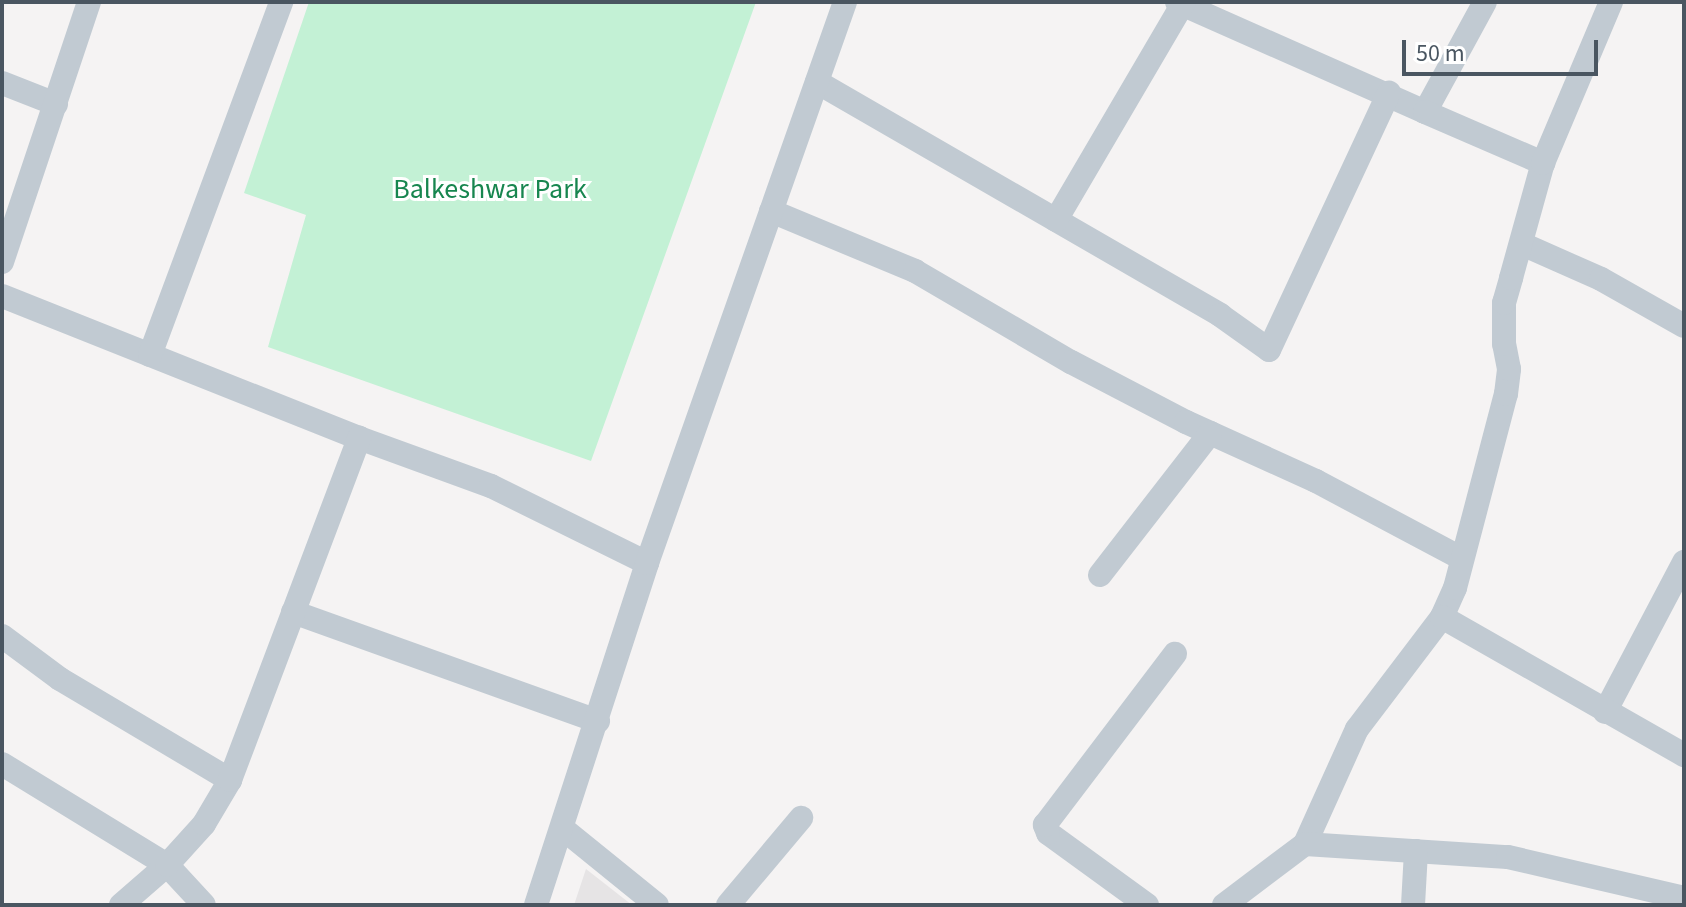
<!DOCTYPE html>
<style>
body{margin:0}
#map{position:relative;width:1686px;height:907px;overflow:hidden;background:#f5f3f3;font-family:"Source Sans 3",sans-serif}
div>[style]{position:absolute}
.education>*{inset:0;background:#e6e4e5}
.green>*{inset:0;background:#c3f1d5}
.minor>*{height:24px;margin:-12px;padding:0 12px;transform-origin:12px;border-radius:12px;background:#c1cad2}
span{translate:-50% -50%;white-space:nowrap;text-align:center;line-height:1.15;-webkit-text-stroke:6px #fff;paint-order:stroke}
.park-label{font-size:28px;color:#17864f}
.frame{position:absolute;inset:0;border:4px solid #4a5661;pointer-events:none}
.scale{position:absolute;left:1402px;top:40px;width:196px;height:36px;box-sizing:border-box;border:4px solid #4a5661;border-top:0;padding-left:10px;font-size:24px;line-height:28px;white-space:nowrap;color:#4a5661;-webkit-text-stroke:6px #fff;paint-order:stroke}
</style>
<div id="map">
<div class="education">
<div style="clip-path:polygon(586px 869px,632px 905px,574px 905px)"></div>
</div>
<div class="green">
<div style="clip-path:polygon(309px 2px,756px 2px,591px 461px,268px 347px,306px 215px,244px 193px)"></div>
</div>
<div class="minor">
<div style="left:1177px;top:2px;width:271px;rotate:23.9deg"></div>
<div style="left:1425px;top:112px;width:125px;rotate:-61.4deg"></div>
<div style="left:817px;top:82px;width:466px;rotate:30deg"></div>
<div style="left:1220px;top:315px;width:60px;rotate:35.5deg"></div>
<div style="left:1269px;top:350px;width:284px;rotate:-65deg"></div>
<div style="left:2px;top:83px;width:58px;rotate:21.3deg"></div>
<div style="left:1425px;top:112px;width:129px;rotate:23.4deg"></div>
<div style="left:771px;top:211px;width:156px;rotate:22.6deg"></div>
<div style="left:915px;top:271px;width:181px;rotate:30.3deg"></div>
<div style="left:1071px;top:362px;width:130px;rotate:27.6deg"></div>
<div style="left:1186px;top:422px;width:143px;rotate:24.4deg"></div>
<div style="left:1316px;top:481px;width:164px;rotate:28deg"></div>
<div style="left:1056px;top:220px;width:253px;rotate:-59.6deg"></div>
<div style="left:1522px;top:244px;width:86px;rotate:23.9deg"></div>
<div style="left:1601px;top:279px;width:95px;rotate:29.5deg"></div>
<div style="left:2px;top:262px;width:274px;rotate:-71.5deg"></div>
<div style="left:2px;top:296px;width:384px;rotate:21.7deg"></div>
<div style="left:359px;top:438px;width:140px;rotate:20deg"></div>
<div style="left:491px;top:486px;width:174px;rotate:26.3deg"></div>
<div style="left:150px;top:355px;width:377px;rotate:-69.6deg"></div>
<div style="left:1100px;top:575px;width:180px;rotate:-52.2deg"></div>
<div style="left:293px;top:612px;width:324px;rotate:19.7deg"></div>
<div style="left:1442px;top:617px;width:32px;rotate:-66deg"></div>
<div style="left:1455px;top:588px;width:201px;rotate:-75.3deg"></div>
<div style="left:1506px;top:394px;width:25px;rotate:-83deg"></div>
<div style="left:1509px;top:369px;width:25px;rotate:-101deg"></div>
<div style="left:1504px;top:344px;width:41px;rotate:-90deg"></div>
<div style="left:1504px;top:303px;width:26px;rotate:-74deg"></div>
<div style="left:1511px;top:278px;width:119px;rotate:-74.5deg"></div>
<div style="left:1543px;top:163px;width:175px;rotate:-67.1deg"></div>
<div style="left:2px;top:636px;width:72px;rotate:36.6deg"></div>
<div style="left:60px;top:679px;width:198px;rotate:30.7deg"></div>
<div style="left:1605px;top:712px;width:170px;rotate:-62.2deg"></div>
<div style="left:2px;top:764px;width:193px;rotate:31.5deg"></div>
<div style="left:167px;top:865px;width:54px;rotate:47.2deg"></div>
<div style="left:562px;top:828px;width:122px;rotate:39deg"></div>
<div style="left:1305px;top:844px;width:126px;rotate:-65.7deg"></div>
<div style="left:1357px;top:729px;width:141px;rotate:-52.8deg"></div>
<div style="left:1442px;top:617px;width:279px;rotate:29.7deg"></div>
<div style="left:121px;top:905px;width:61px;rotate:-41deg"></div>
<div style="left:167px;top:865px;width:55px;rotate:-47.9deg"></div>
<div style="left:204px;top:824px;width:51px;rotate:-59.4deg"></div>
<div style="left:230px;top:780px;width:366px;rotate:-69.3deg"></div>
<div style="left:536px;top:905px;width:360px;rotate:-72deg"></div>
<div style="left:647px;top:563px;width:595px;rotate:-70.56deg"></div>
<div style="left:728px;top:905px;width:114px;rotate:-50deg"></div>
<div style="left:1147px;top:905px;width:122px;rotate:-144deg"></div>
<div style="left:1048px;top:833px;width:9px;rotate:-111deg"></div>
<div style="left:1045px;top:825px;width:215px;rotate:-52.8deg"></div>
<div style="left:1224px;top:905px;width:101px;rotate:-37deg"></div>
<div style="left:1305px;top:844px;width:203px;rotate:3.7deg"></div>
<div style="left:1508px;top:857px;width:181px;rotate:13.1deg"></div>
<div style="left:1413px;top:905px;width:54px;rotate:-86.8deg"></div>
</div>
<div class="park-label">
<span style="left:490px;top:189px">Balkeshwar Park</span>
</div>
<div class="frame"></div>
<div class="scale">50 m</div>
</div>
